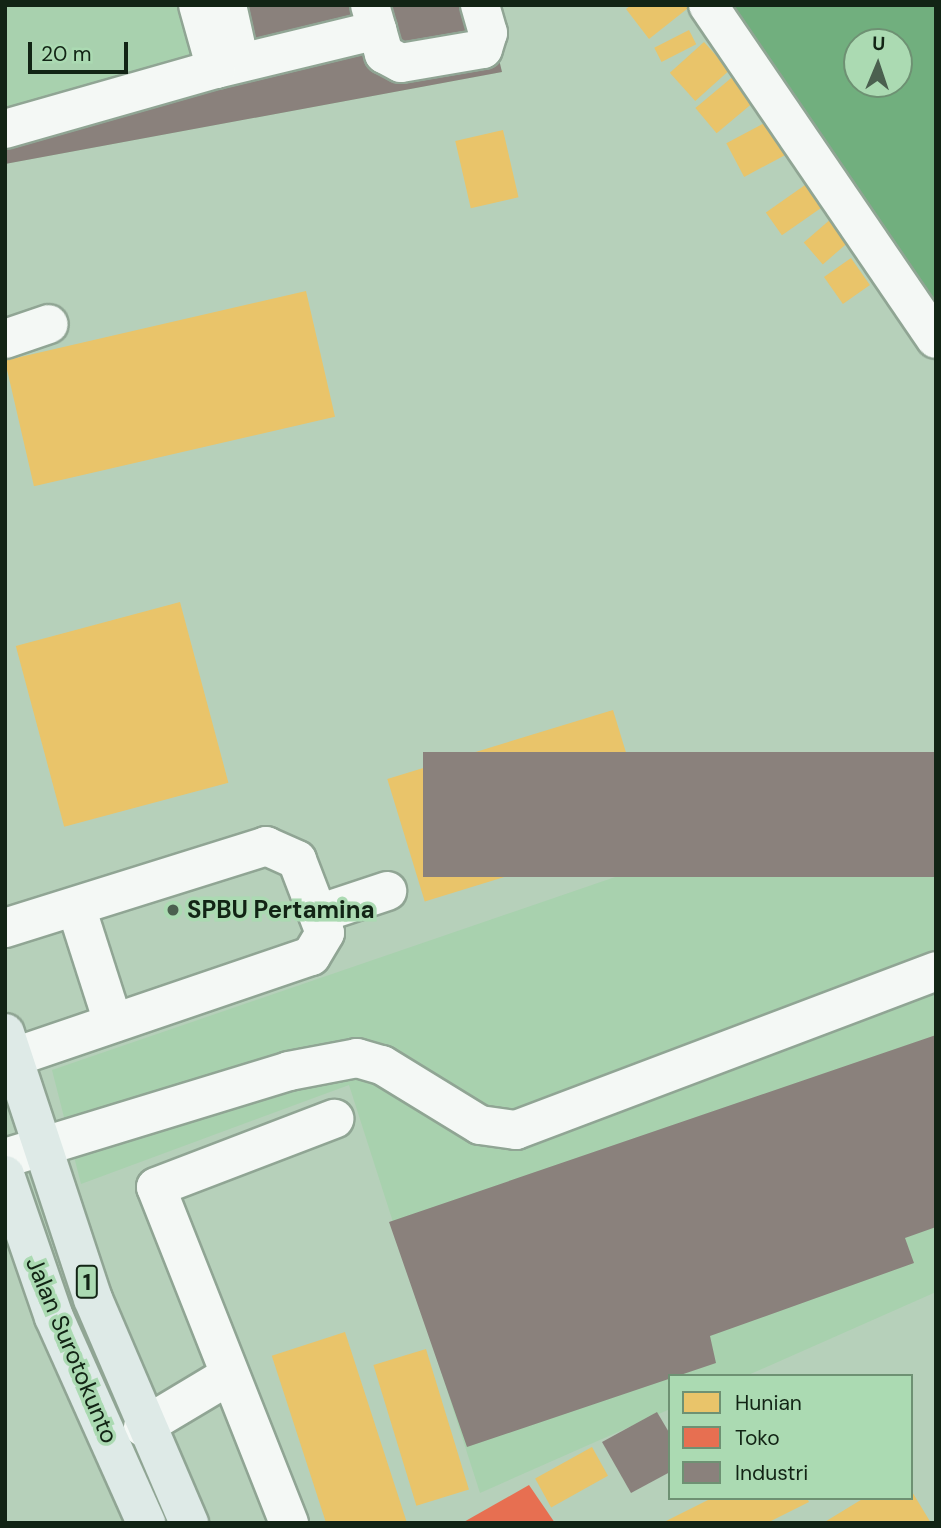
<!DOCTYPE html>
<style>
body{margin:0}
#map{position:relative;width:941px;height:1528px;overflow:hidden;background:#b6d0ba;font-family:"DM Sans",sans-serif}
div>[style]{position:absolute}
.built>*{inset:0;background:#a8d1ae}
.water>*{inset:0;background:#71af7e}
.homes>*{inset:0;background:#e9c46a;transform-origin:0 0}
.shops>*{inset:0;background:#e76f51}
.industry>*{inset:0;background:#8a817c;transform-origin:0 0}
.roads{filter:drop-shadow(2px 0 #90a594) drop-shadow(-2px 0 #90a594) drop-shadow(0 2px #90a594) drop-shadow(0 -2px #90a594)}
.minor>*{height:38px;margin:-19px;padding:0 19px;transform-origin:19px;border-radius:19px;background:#f4f8f5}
.major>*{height:38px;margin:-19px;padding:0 19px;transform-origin:19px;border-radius:19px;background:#deeae7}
.dots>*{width:19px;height:19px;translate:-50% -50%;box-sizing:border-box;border:4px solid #abdab2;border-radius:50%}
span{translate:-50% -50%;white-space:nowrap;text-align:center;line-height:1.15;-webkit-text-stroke:7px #abdab2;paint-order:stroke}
.shield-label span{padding:2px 5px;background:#abdab2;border:2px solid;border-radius:5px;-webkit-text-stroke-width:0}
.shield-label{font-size:23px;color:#122415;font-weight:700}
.poi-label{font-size:24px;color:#122415;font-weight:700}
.left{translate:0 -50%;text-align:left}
.street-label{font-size:24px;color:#122415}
.frame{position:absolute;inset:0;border:7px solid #122415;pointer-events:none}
.legend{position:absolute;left:668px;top:1374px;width:245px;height:126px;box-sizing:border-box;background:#abdab2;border:2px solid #6e9173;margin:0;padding:9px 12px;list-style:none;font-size:21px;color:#122415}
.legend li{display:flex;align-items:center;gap:14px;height:35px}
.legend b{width:35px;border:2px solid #6e9173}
.north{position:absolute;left:843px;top:28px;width:70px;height:70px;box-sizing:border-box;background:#abdab2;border:2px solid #6e9173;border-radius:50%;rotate:2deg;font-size:19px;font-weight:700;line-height:28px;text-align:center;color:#122415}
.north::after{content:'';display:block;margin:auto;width:24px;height:32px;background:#4b604f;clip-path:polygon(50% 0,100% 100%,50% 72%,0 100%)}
.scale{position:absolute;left:28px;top:42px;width:100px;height:32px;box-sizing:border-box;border:4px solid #122415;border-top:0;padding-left:9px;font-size:21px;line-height:24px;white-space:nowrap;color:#122415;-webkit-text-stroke:5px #abdab2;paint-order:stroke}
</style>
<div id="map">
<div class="built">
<div style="clip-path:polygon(5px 5px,486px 5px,502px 72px,5px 164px)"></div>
<div style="clip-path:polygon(936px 767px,936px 1292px,746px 1376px,670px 1376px,670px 1409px,480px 1493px,349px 1085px,81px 1184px,52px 1070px)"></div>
</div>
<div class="water">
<div style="clip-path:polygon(evenodd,722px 5px,936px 5px,936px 324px,722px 5px,857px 42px,899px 42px,899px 84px,857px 84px,857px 42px)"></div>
</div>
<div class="homes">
<div style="clip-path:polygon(631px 5px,692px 5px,649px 39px,626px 9px)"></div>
<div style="left:689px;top:30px;width:16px;height:39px;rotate:63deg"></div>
<div style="left:704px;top:42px;width:38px;height:46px;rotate:48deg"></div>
<div style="left:736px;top:74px;width:33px;height:53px;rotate:50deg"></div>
<div style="left:774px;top:118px;width:38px;height:54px;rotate:62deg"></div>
<div style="left:503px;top:130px;width:69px;height:49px;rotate:77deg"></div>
<div style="left:815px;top:178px;width:28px;height:60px;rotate:55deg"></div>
<div style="left:840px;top:211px;width:29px;height:48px;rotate:49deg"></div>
<div style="left:851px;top:258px;width:33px;height:33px;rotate:55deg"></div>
<div style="left:306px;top:291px;width:129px;height:309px;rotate:77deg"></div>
<div style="left:180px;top:602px;width:187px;height:170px;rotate:75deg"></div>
<div style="left:613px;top:710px;width:128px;height:236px;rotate:73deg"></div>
<div style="left:345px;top:1332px;width:201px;height:77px;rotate:72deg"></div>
<div style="left:426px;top:1349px;width:147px;height:55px;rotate:73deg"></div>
<div style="left:592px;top:1447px;width:33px;height:65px;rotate:61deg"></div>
<div style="clip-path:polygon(911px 1490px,931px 1523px,823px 1523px,864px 1498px,911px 1498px)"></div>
<div style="clip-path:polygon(712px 1498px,807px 1498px,809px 1502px,767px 1523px,662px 1523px)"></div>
</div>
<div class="shops">
<div style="clip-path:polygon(529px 1485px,555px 1523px,462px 1523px)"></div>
</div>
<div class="industry">
<div style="clip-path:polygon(182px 5px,486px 5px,502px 72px,5px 164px,5px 128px,201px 75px)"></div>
<div style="left:936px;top:752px;width:125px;height:513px;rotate:90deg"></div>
<div style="clip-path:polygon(936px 1035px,936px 1227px,905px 1238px,914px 1263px,710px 1336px,716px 1363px,467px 1447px,389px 1222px)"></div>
<div style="clip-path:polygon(657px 1412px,670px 1434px,670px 1472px,631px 1493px,602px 1442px)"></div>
</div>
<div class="roads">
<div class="minor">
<div style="left:227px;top:5px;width:59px;rotate:77.4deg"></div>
<div style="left:370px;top:5px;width:51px;rotate:74.1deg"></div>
<div style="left:384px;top:54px;width:19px;rotate:28deg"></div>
<div style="left:401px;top:63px;width:83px;rotate:-9.7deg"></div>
<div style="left:483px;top:49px;width:17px;rotate:-73deg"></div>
<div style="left:488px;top:33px;width:29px;rotate:-106deg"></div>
<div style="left:708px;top:5px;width:404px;rotate:55.7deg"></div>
<div style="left:216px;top:69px;width:166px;rotate:-13.6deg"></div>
<div style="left:5px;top:129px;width:219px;rotate:-15.9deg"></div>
<div style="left:216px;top:69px;width:66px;rotate:-105.7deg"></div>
<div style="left:5px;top:339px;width:46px;rotate:-18.8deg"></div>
<div style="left:77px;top:910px;width:118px;rotate:72.2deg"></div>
<div style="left:318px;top:914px;width:73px;rotate:-18.4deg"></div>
<div style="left:5px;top:928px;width:274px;rotate:-17.4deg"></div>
<div style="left:266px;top:846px;width:34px;rotate:24deg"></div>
<div style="left:297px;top:860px;width:78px;rotate:69deg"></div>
<div style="left:325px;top:933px;width:27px;rotate:121deg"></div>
<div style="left:311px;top:956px;width:314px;rotate:161.2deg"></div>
<div style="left:5px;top:1158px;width:297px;rotate:-17deg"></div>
<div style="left:289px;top:1071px;width:69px;rotate:-10.8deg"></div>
<div style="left:357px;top:1058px;width:26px;rotate:16deg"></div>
<div style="left:382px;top:1065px;width:115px;rotate:31.5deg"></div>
<div style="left:480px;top:1125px;width:36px;rotate:8deg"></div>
<div style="left:516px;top:1130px;width:449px;rotate:-20.7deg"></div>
<div style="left:143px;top:1427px;width:101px;rotate:-30.9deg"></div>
<div style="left:289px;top:1523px;width:361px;rotate:-111.6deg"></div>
<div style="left:156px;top:1187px;width:191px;rotate:-20.9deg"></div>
</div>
<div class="major">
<div style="left:5px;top:1033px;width:280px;rotate:71.7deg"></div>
<div style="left:93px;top:1299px;width:244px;rotate:66.8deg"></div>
<div style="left:5px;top:1175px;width:150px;rotate:71deg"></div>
<div style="left:54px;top:1317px;width:226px;rotate:65.9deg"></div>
</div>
</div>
<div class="dots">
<div style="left:173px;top:910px;background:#4b604f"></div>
</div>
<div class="shield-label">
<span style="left:87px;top:1282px">1</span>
</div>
<div class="poi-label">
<span class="left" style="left:187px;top:910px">SPBU Pertamina</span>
</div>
<div class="street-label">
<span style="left:72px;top:1350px;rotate:67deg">Jalan Surotokunto</span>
</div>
<div class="frame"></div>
<ul class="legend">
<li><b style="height:19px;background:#e9c46a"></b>Hunian</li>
<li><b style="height:19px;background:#e76f51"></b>Toko</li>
<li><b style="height:19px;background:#8a817c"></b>Industri</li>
</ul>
<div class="north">U</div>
<div class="scale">20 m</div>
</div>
